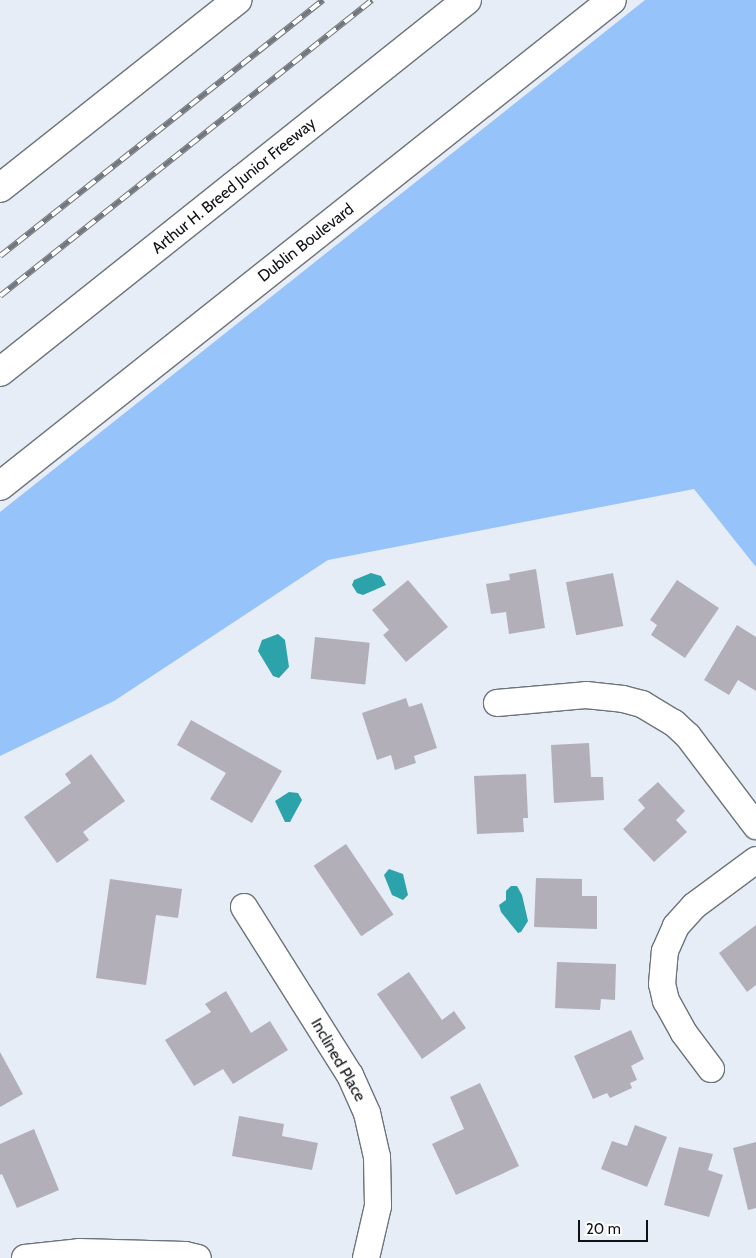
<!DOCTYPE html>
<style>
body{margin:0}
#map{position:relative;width:756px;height:1258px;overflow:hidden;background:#e6edf6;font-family:Cabin,sans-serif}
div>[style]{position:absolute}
.green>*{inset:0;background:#97c3fb}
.water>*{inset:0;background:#2ca3ab}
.building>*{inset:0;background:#b2afb9;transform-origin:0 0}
.roads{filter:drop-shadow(1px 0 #6d737b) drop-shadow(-1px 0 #6d737b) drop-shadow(0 1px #6d737b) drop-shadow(0 -1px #6d737b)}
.street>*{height:26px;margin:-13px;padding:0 13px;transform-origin:13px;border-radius:13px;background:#fff}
.secondary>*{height:28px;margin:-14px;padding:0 14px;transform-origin:14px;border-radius:14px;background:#fff}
.highway>*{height:28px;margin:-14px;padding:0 14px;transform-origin:14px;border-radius:14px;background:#fff}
.rail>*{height:5.5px;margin-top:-2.75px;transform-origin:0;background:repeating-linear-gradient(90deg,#fff 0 11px,#73777d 0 22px);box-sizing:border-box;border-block:1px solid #73777d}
span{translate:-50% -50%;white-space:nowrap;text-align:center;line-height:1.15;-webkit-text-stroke:4px #fff;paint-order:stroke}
.street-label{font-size:16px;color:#0f1114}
.scale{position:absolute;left:578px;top:1220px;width:70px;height:22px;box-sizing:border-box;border:2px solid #0f1114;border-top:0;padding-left:6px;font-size:15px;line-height:18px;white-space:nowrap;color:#0f1114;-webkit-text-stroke:4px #fff;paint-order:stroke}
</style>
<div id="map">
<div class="green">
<div style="clip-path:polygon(645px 0,756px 0,756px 567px,694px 489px,328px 560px,114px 701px,0 756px,0 512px)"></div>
</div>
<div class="water">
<div style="clip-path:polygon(371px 573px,381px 576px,386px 585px,363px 595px,357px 593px,352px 585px,354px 580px)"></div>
<div style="clip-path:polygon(278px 634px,285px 640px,289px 667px,279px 678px,273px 676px,258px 651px,262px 640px)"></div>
<div style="clip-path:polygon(289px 792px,298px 793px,302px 800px,290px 822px,285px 822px,275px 801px)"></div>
<div style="clip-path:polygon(389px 869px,403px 874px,408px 895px,403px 900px,392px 895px,384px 875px)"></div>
<div style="clip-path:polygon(511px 886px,517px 886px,522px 895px,528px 921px,521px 932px,518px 933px,501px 912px,499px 905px,506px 900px,506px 891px)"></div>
</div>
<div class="building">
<div style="clip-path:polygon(536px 569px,545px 628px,509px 634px,506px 612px,491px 614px,486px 584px,510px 580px,509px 574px)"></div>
<div style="left:613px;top:573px;width:54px;height:48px;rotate:79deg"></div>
<div style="clip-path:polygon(408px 580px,448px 627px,406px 662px,383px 635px,389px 630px,372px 610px)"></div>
<div style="clip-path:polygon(677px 580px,719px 608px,685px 658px,651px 635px,657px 625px,650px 620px)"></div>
<div style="clip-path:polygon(737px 625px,756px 637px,756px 691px,738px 680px,729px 695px,704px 680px)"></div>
<div style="left:315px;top:637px;width:55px;height:42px;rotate:6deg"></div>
<div style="clip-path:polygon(406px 698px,409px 707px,422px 703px,437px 748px,414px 756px,416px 763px,395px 770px,391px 755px,377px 760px,362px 713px)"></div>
<div style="clip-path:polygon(191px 720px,282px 771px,252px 823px,210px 799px,226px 773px,177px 745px)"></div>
<div style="clip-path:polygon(589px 743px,591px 777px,603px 777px,604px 800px,554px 803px,551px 745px)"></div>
<div style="clip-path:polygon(91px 754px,125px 801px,83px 832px,89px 840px,57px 863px,24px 817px,71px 783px,65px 774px)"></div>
<div style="clip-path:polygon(526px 774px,528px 818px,523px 818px,524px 832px,477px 834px,474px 776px)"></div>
<div style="clip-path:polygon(658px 782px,685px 811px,676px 820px,687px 832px,654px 862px,623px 829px,645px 808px,638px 800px)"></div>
<div style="left:346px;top:844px;width:85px;height:39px;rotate:56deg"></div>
<div style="clip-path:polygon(536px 878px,582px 879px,582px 896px,597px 896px,597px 929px,534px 927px)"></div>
<div style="clip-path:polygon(110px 879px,182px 889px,178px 918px,156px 915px,146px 985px,96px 978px)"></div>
<div style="clip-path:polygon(756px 925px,756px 985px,747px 992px,719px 953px)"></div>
<div style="clip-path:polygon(557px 962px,616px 964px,615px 1000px,601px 999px,600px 1010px,555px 1008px)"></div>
<div style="clip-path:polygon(409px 972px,442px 1020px,454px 1011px,466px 1028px,422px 1059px,377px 994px)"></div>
<div style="clip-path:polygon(226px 991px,251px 1033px,270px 1021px,288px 1050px,233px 1084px,223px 1069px,194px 1086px,165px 1040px,211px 1012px,205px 1004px)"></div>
<div style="clip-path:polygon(631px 1030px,644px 1059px,631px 1066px,637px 1080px,630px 1083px,632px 1088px,610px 1098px,607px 1093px,593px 1099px,574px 1056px)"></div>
<div style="clip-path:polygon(0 1052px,23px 1094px,0 1107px)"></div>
<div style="clip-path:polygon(480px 1083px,519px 1166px,456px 1195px,432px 1144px,464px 1129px,450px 1097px)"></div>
<div style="clip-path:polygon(239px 1116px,284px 1124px,282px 1136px,318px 1143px,312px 1170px,232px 1156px)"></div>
<div style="clip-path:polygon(635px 1125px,667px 1137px,647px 1187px,601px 1169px,612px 1141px,627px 1146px)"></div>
<div style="clip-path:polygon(34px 1129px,59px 1190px,17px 1208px,2px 1174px,0 1175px,0 1144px)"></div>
<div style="clip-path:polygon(756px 1142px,756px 1208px,748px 1210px,733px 1148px)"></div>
<div style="clip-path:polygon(679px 1147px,713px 1154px,708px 1170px,723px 1175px,709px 1217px,664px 1205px)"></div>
</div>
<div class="roads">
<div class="street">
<div style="left:497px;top:703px;width:89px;rotate:-5.1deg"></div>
<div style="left:586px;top:695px;width:37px;rotate:6deg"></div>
<div style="left:623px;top:699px;width:20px;rotate:15deg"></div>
<div style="left:642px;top:704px;width:37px;rotate:31deg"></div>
<div style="left:674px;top:723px;width:19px;rotate:43deg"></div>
<div style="left:688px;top:736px;width:113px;rotate:52.9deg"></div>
<div style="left:244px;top:907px;width:199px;rotate:57.8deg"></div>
<div style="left:350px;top:1075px;width:42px;rotate:65.9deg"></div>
<div style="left:367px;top:1113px;width:45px;rotate:77.2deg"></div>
<div style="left:377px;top:1157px;width:49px;rotate:88.8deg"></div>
<div style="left:378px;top:1206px;width:53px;rotate:103deg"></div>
<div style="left:711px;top:1069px;width:45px;rotate:-126.9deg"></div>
<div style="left:684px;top:1033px;width:37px;rotate:-119deg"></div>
<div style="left:666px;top:1001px;width:17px;rotate:-103deg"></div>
<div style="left:662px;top:984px;width:33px;rotate:-85deg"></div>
<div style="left:665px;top:951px;width:27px;rotate:-66deg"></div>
<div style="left:676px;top:926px;width:27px;rotate:-48deg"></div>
<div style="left:694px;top:906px;width:77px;rotate:-36.6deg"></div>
<div style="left:25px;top:1258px;width:54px;rotate:-6.3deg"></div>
<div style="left:79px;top:1252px;width:106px;rotate:1.6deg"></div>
<div style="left:185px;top:1255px;width:13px;rotate:13deg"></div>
</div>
<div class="secondary">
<div style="left:0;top:486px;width:781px;rotate:-38.45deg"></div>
</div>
<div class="highway">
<div style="left:0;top:188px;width:303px;rotate:-38.4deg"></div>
<div style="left:0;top:372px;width:597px;rotate:-38.54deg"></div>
</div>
</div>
<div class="rail">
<div style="left:0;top:256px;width:412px;rotate:-38.4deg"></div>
<div style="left:0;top:296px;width:475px;rotate:-38.5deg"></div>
</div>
<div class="street-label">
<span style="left:234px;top:186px;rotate:-39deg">Arthur H. Breed Junior Freeway</span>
<span style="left:306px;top:243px;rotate:-38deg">Dublin Boulevard</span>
<span style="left:338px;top:1060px;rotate:60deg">Inclined Place</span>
</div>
<div class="scale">20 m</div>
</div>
